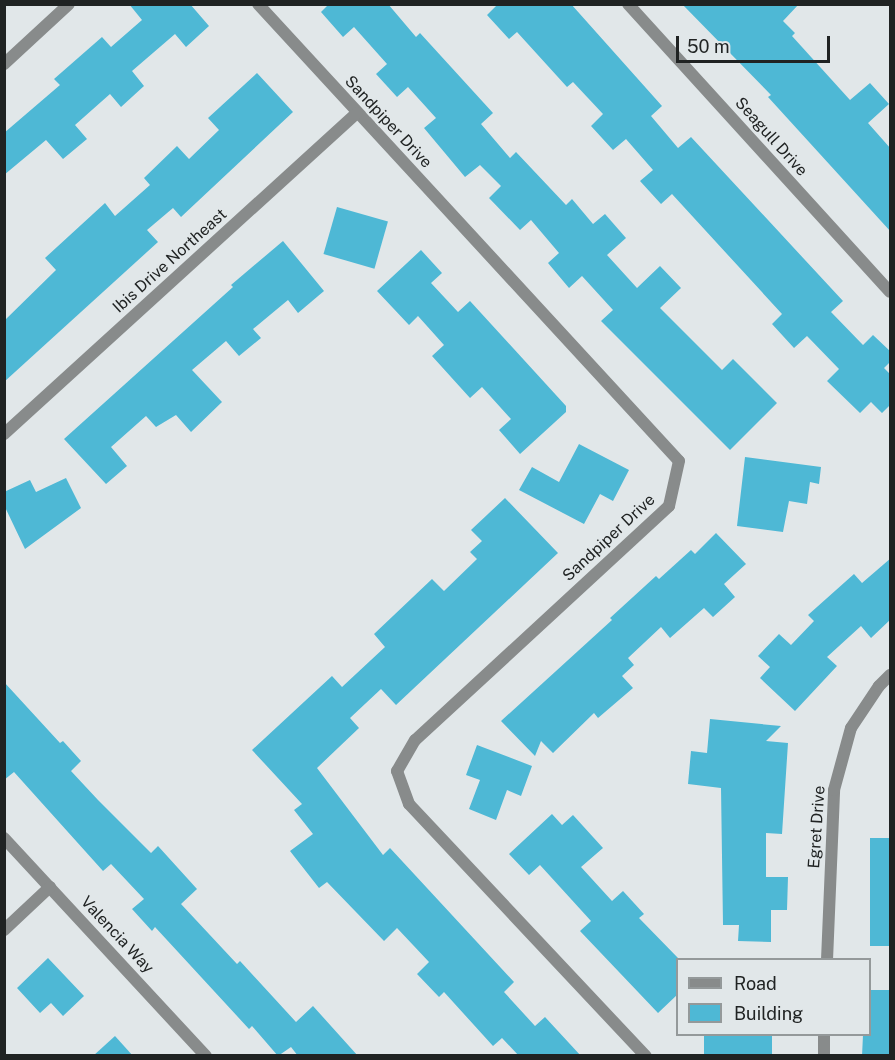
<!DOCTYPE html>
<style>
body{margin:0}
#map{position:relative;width:895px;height:1060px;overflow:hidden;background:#e1e7e9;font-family:"Public Sans",sans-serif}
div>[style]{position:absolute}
.building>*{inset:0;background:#4eb8d5;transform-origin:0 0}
.minor>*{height:12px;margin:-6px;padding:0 6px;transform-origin:6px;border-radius:6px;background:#888b8b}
span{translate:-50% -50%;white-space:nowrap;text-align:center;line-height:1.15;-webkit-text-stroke:4.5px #e1e7e9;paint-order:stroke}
.street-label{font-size:16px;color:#202323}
.frame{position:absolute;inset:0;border:6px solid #202323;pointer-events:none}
.legend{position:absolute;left:676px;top:958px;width:195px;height:78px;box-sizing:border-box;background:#e1e7e9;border:2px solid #94999a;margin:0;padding:8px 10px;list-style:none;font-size:18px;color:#202323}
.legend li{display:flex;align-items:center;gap:12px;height:30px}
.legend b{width:30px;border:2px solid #94999a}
.scale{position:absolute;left:676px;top:36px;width:154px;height:27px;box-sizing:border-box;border:3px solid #202323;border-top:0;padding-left:8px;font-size:18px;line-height:21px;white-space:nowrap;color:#202323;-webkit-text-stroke:4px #e1e7e9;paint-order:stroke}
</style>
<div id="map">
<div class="building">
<div style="clip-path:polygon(129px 4px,190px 4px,209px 26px,186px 47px,175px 34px,132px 71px,144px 86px,121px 107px,110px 94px,75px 125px,87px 139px,63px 159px,46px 140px,4px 175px,4px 133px,60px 85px,54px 79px,102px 37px,111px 47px,142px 20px)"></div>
<div style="clip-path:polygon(329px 4px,388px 4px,416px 37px,420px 33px,493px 113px,481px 124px,510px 158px,516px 152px,566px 205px,572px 199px,593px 224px,605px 214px,626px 238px,607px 255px,637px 288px,660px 266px,681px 288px,660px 308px,722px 370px,733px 359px,777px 403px,730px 450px,601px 321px,613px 310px,582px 276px,569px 288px,548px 263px,559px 253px,531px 220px,520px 230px,489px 198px,501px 186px,480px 165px,465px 177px,424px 128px,436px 118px,408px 87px,397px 97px,376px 74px,387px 64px,354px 27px,343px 37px,321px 12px)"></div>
<div style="clip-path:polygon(498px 4px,571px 4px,662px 106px,651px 116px,678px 148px,691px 137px,843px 301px,831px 312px,863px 345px,873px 335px,891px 352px,891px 361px,884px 368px,891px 375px,891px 404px,882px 413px,871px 402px,860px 413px,827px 381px,839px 369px,807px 336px,794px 348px,772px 324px,782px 314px,672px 194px,661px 204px,640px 181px,653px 170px,626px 139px,613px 150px,591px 126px,603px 114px,573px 82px,567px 87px,517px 32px,509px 39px,487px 15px)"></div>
<div style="clip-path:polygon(682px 4px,799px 4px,783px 21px,795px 33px,792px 36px,850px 100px,870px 83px,889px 104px,868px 123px,891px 149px,891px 232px,768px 97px,771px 95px)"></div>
<div style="clip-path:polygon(257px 73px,293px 112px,181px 217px,173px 208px,147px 230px,158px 242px,4px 382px,4px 321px,56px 270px,45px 258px,105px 203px,115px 216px,150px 185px,144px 178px,177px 146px,189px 159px,219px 130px,208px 118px)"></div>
<div style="left:337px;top:207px;width:53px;height:49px;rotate:16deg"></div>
<div style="clip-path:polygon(283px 241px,324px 291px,298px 313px,288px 300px,253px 329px,261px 338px,239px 356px,226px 341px,192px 370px,222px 402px,191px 432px,176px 415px,156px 427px,146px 416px,111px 447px,127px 466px,106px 484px,64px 439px,233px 287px,231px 285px)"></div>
<div style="clip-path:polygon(421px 250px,442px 273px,431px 283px,458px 312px,470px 301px,566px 406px,566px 412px,520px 454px,499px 430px,511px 419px,482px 387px,470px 398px,432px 356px,444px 345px,418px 316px,409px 325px,377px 291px)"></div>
<div style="clip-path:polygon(579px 444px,629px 470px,613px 501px,600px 494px,584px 524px,519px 490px,532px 467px,559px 482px)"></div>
<div style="clip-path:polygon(745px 457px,821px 467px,819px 484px,810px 482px,807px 504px,789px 501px,783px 532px,737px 526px)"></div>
<div style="clip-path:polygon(66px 478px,81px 508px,25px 549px,4px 505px,4px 492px,30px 480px,36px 492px)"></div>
<div style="clip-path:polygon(505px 498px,558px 553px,396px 705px,381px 689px,350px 718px,359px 728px,317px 768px,383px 855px,390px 848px,514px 982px,504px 992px,535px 1026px,545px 1017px,581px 1056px,519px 1056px,502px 1038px,493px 1046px,444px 992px,439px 997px,417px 974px,429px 962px,397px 928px,384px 941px,327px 882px,319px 888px,290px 851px,313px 834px,294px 810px,302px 804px,252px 750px,332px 676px,342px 687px,385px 647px,374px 634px,432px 579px,444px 591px,477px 559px,470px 552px,482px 541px,471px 530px)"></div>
<div style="clip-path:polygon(716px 533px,746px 564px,724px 584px,735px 597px,713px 617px,704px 608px,670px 638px,661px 627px,628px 658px,634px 665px,622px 676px,633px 688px,598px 718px,594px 713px,553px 753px,541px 741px,535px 756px,501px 721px,612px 620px,610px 618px,656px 576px,659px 579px,691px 550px,695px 554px)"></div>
<div style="clip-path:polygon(891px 558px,891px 619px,871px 638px,861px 626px,827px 657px,837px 666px,795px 711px,760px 678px,770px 667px,758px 656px,779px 634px,791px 645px,814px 621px,808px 615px,854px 574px,862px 583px)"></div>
<div style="clip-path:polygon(4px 682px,60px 743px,63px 741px,81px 761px,71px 771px,98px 800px,151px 853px,158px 846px,197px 889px,181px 904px,237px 964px,240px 961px,296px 1022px,313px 1006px,358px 1056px,298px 1056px,291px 1047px,278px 1056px,252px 1026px,249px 1029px,155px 927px,152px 931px,132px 909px,144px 899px,111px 864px,103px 871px,14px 772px,4px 780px)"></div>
<div style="clip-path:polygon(710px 719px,781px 726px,766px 741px,788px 743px,782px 834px,766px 833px,766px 877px,788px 877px,787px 910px,771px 910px,771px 942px,738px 941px,739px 925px,723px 925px,721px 788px,688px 784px,691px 751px,707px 753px)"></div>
<div style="clip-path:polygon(477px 745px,532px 766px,521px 796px,507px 790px,496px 820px,469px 809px,480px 780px,466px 775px)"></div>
<div style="clip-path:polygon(552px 814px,562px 825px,573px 815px,603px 848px,581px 867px,612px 901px,623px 891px,644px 914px,639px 918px,678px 958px,678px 994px,658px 1013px,580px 931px,591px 921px,540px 865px,529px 875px,509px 854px)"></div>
<div style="left:870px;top:838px;width:21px;height:108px"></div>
<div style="clip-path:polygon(48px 958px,84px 996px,63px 1016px,51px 1003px,40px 1013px,17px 988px)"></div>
<div style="clip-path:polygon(870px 990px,891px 990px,891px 1056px,862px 1056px,863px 1035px,870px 1035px)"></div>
<div style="left:704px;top:1035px;width:68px;height:22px"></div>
<div style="clip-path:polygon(115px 1036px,133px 1056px,93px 1056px)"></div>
</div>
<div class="minor">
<div style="left:258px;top:4px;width:621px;rotate:47.35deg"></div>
<div style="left:679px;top:461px;width:46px;rotate:102.5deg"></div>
<div style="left:669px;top:506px;width:345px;rotate:137.3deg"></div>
<div style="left:415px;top:740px;width:36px;rotate:120deg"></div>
<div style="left:397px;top:771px;width:35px;rotate:70deg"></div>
<div style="left:409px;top:804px;width:346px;rotate:46.8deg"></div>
<div style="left:628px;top:4px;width:389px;rotate:47.7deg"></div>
<div style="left:4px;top:64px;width:88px;rotate:-42.7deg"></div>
<div style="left:4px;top:434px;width:477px;rotate:-42.3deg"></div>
<div style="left:4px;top:838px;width:297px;rotate:47.2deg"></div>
<div style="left:4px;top:930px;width:63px;rotate:-43.1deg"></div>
<div style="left:827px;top:960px;width:170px;rotate:-87.6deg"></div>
<div style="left:834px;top:790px;width:64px;rotate:-74.7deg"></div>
<div style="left:851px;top:728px;width:50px;rotate:-56.3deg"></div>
<div style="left:879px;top:686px;width:16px;rotate:-45deg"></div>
<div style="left:824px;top:1056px;width:22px;rotate:-90deg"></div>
</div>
<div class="street-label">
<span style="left:388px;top:122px;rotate:47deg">Sandpiper Drive</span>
<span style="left:771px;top:137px;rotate:48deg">Seagull Drive</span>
<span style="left:170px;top:261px;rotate:-42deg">Ibis Drive Northeast</span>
<span style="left:609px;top:538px;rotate:-43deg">Sandpiper Drive</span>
<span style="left:817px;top:827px;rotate:-86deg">Egret Drive</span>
<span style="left:117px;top:935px;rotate:47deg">Valencia Way</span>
</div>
<div class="frame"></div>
<ul class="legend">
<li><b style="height:8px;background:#888b8b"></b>Road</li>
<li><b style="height:16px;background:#4eb8d5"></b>Building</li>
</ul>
<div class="scale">50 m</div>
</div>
